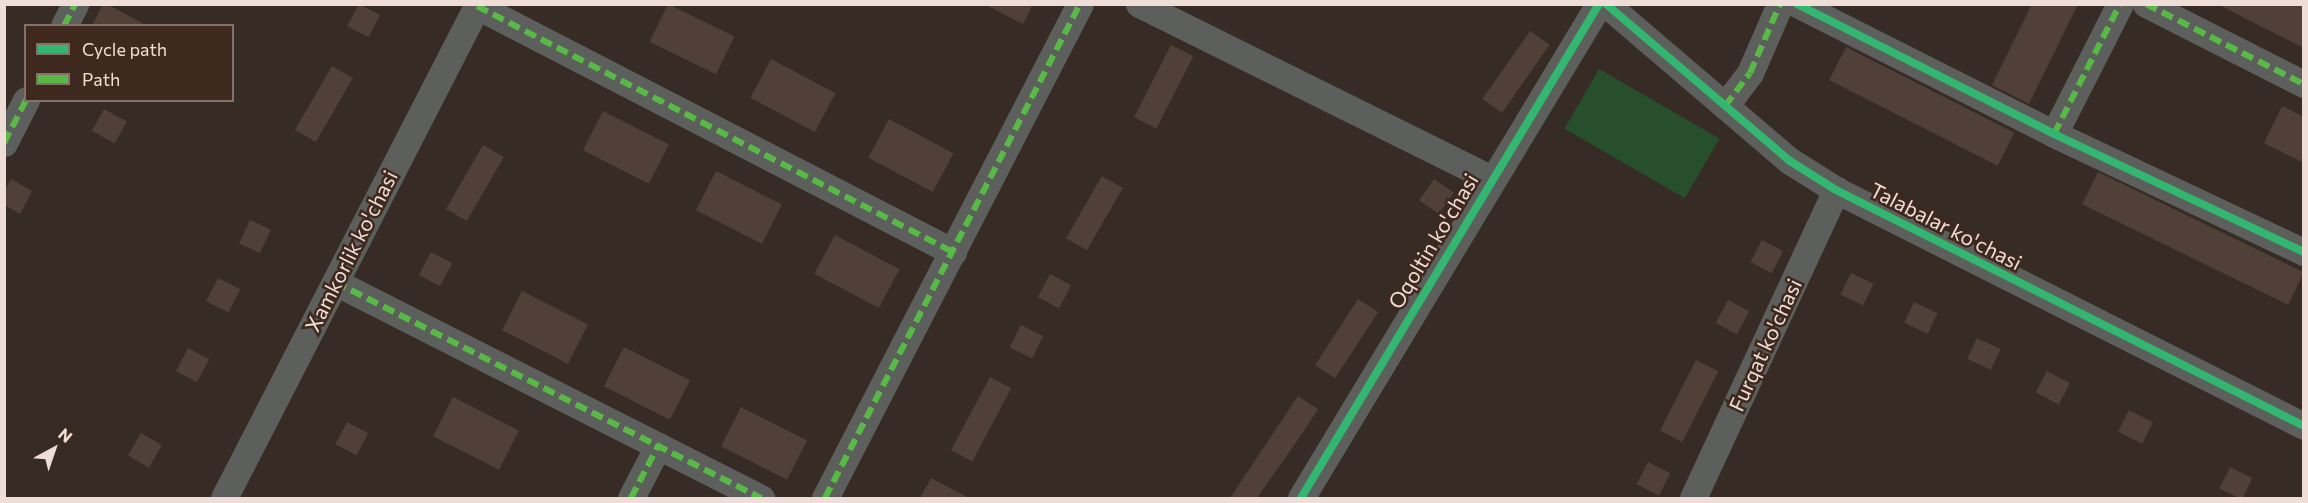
<!DOCTYPE html>
<style>
body{margin:0}
#map{position:relative;width:2308px;height:503px;overflow:hidden;background:#372b25;font-family:Commissioner,sans-serif}
div>[style]{position:absolute}
.green>*{inset:0;background:#274f2b;transform-origin:0 0}
.building>*{inset:0;background:#504038;transform-origin:0 0}
.minor>*{height:27px;margin:-13.5px;padding:0 13.5px;transform-origin:13.5px;border-radius:13.5px;background:#5c5f5c}
.quiet>*{height:6px;margin-top:-3px;transform-origin:0;background:repeating-linear-gradient(90deg,#58b947 0 12px,transparent 0 18px)}
.cycleway>*{height:8px;margin:-4px;padding:0 4px;transform-origin:4px;border-radius:4px;background:#33b770}
span{translate:-50% -50%;white-space:nowrap;text-align:center;line-height:1.15;-webkit-text-stroke:5px #3f281d;paint-order:stroke}
.street-label{font-size:21px;color:#eeded7}
.frame{position:absolute;inset:0;border:6px solid #eeded7;pointer-events:none}
.legend{position:absolute;left:24px;top:24px;width:210px;height:78px;box-sizing:border-box;background:#3f281d;border:2px solid #857167;margin:0;padding:8px 10px;list-style:none;font-size:18px;color:#eeded7}
.legend li{display:flex;align-items:center;gap:12px;height:30px}
.legend b{width:30px;border:2px solid #857167}
.north{position:absolute;left:24px;top:419px;width:60px;height:60px;-webkit-text-stroke:4px #3f281d;paint-order:stroke;rotate:40deg;font-size:16px;font-weight:700;line-height:24px;text-align:center;color:#eeded7}
.north::after{content:'';display:block;margin:auto;width:21px;height:27px;background:#eeded7;clip-path:polygon(50% 0,100% 100%,50% 72%,0 100%)}
</style>
<div id="map">
<div class="green">
<div style="left:1599px;top:69px;width:139px;height:69px;rotate:30deg"></div>
</div>
<div class="building">
<div style="clip-path:polygon(103px 4px,107px 4px,147px 26px,92px 26px)"></div>
<div style="left:359px;top:4px;width:24px;height:25px;rotate:28deg"></div>
<div style="left:668px;top:4px;width:74px;height:42px;rotate:26deg"></div>
<div style="clip-path:polygon(984px 4px,1033px 4px,1023px 24px)"></div>
<div style="clip-path:polygon(2032px 4px,2078px 4px,2029px 104px,1992px 85px)"></div>
<div style="clip-path:polygon(2217px 4px,2304px 4px,2304px 48px)"></div>
<div style="left:1530px;top:31px;width:24px;height:83px;rotate:35deg"></div>
<div style="left:1171px;top:45px;width:25px;height:81px;rotate:27deg"></div>
<div style="left:1846px;top:47px;width:189px;height:37px;rotate:27deg"></div>
<div style="left:771px;top:59px;width:73px;height:44px;rotate:28deg"></div>
<div style="left:332px;top:66px;width:24px;height:74px;rotate:30deg"></div>
<div style="clip-path:polygon(2282px 106px,2304px 117px,2304px 163px,2264px 143px)"></div>
<div style="left:104px;top:109px;width:26px;height:25px;rotate:29deg"></div>
<div style="left:603px;top:111px;width:74px;height:44px;rotate:27deg"></div>
<div style="left:889px;top:119px;width:73px;height:44px;rotate:28deg"></div>
<div style="left:483px;top:145px;width:24px;height:74px;rotate:30deg"></div>
<div style="left:716px;top:171px;width:74px;height:44px;rotate:27deg"></div>
<div style="left:2098px;top:172px;width:229px;height:36px;rotate:26deg"></div>
<div style="left:1102px;top:176px;width:24px;height:72px;rotate:30deg"></div>
<div style="clip-path:polygon(11px 179px,32px 191px,20px 214px,4px 205px,4px 191px)"></div>
<div style="left:1434px;top:179px;width:24px;height:26px;rotate:35deg"></div>
<div style="left:250px;top:220px;width:23px;height:26px;rotate:25deg"></div>
<div style="left:835px;top:235px;width:73px;height:44px;rotate:28deg"></div>
<div style="left:1762px;top:240px;width:24px;height:25px;rotate:28deg"></div>
<div style="left:431px;top:252px;width:24px;height:26px;rotate:28deg"></div>
<div style="left:1851px;top:273px;width:25px;height:24px;rotate:26deg"></div>
<div style="left:1050px;top:274px;width:24px;height:26px;rotate:28deg"></div>
<div style="left:218px;top:278px;width:25px;height:26px;rotate:27deg"></div>
<div style="left:522px;top:291px;width:74px;height:44px;rotate:27deg"></div>
<div style="left:1358px;top:299px;width:24px;height:79px;rotate:33deg"></div>
<div style="left:1728px;top:300px;width:24px;height:26px;rotate:28deg"></div>
<div style="left:1914px;top:302px;width:26px;height:23px;rotate:25deg"></div>
<div style="left:1021px;top:325px;width:25px;height:25px;rotate:27deg"></div>
<div style="left:1977px;top:338px;width:26px;height:23px;rotate:25deg"></div>
<div style="left:624px;top:347px;width:74px;height:44px;rotate:27deg"></div>
<div style="left:188px;top:348px;width:24px;height:26px;rotate:28deg"></div>
<div style="left:1696px;top:360px;width:25px;height:79px;rotate:27deg"></div>
<div style="left:2047px;top:371px;width:26px;height:24px;rotate:28deg"></div>
<div style="left:990px;top:377px;width:24px;height:83px;rotate:28deg"></div>
<div style="clip-path:polygon(1298px 396px,1318px 409px,1304px 431px,1257px 498px,1230px 498px)"></div>
<div style="left:453px;top:397px;width:74px;height:44px;rotate:27deg"></div>
<div style="left:741px;top:407px;width:74px;height:44px;rotate:27deg"></div>
<div style="left:2129px;top:410px;width:27px;height:24px;rotate:27deg"></div>
<div style="left:347px;top:422px;width:24px;height:25px;rotate:28deg"></div>
<div style="left:141px;top:433px;width:24px;height:26px;rotate:30deg"></div>
<div style="left:1648px;top:462px;width:25px;height:25px;rotate:27deg"></div>
<div style="left:2230px;top:467px;width:25px;height:24px;rotate:26deg"></div>
<div style="clip-path:polygon(931px 478px,969px 498px,920px 498px)"></div>
</div>
<div class="minor">
<div style="left:1139px;top:4px;width:394px;rotate:26.4deg"></div>
<div style="left:1606px;top:4px;width:242px;rotate:40.5deg"></div>
<div style="left:1790px;top:161px;width:54px;rotate:32.2deg"></div>
<div style="left:1836px;top:190px;width:524px;rotate:26.76deg"></div>
<div style="left:1797px;top:4px;width:288px;rotate:26.8deg"></div>
<div style="left:2054px;top:134px;width:276px;rotate:25.3deg"></div>
<div style="left:2146px;top:4px;width:177px;rotate:26.9deg"></div>
<div style="left:477px;top:6px;width:536px;rotate:27.33deg"></div>
<div style="left:64px;top:26px;width:25px;rotate:-63deg"></div>
<div style="left:1725px;top:106px;width:41px;rotate:-52.9deg"></div>
<div style="left:1750px;top:73px;width:75px;rotate:-66.5deg"></div>
<div style="left:2054px;top:134px;width:146px;rotate:-63.1deg"></div>
<div style="left:4px;top:143px;width:48px;rotate:-62.9deg"></div>
<div style="left:335px;top:282px;width:478px;rotate:26.9deg"></div>
<div style="left:224px;top:498px;width:555px;rotate:-62.79deg"></div>
<div style="left:631px;top:498px;width:59px;rotate:-62.6deg"></div>
<div style="left:825px;top:498px;width:556px;rotate:-62.7deg"></div>
<div style="left:1301px;top:498px;width:577px;rotate:-58.9deg"></div>
<div style="left:1693px;top:498px;width:340px;rotate:-65.1deg"></div>
</div>
<div class="quiet">
<div style="left:2146px;top:4px;width:177px;rotate:26.9deg"></div>
<div style="left:477px;top:6px;width:536px;rotate:27.33deg"></div>
<div style="left:64px;top:26px;width:25px;rotate:-63deg"></div>
<div style="left:1725px;top:106px;width:41px;rotate:-52.9deg"></div>
<div style="left:1750px;top:73px;width:75px;rotate:-66.5deg"></div>
<div style="left:2054px;top:134px;width:146px;rotate:-63.1deg"></div>
<div style="left:4px;top:143px;width:48px;rotate:-62.9deg"></div>
<div style="left:335px;top:282px;width:478px;rotate:26.9deg"></div>
<div style="left:631px;top:498px;width:59px;rotate:-62.6deg"></div>
<div style="left:825px;top:498px;width:556px;rotate:-62.7deg"></div>
</div>
<div class="cycleway">
<div style="left:1606px;top:4px;width:242px;rotate:40.5deg"></div>
<div style="left:1790px;top:161px;width:54px;rotate:32.2deg"></div>
<div style="left:1836px;top:190px;width:524px;rotate:26.76deg"></div>
<div style="left:1797px;top:4px;width:288px;rotate:26.8deg"></div>
<div style="left:2054px;top:134px;width:276px;rotate:25.3deg"></div>
<div style="left:1301px;top:498px;width:577px;rotate:-58.9deg"></div>
</div>
<div class="street-label">
<span style="left:1946px;top:226px;rotate:27deg">Talabalar ko'chasi</span>
<span style="left:1433px;top:241px;rotate:-59deg">Oqoltin ko'chasi</span>
<span style="left:351px;top:251px;rotate:-63deg">Xamkorlik ko'chasi</span>
<span style="left:1765px;top:345px;rotate:-65deg">Furqat ko'chasi</span>
</div>
<div class="frame"></div>
<ul class="legend">
<li><b style="height:8px;background:#33b770"></b>Cycle path</li>
<li><b style="height:8px;background:#58b947"></b>Path</li>
</ul>
<div class="north">N</div>
</div>
